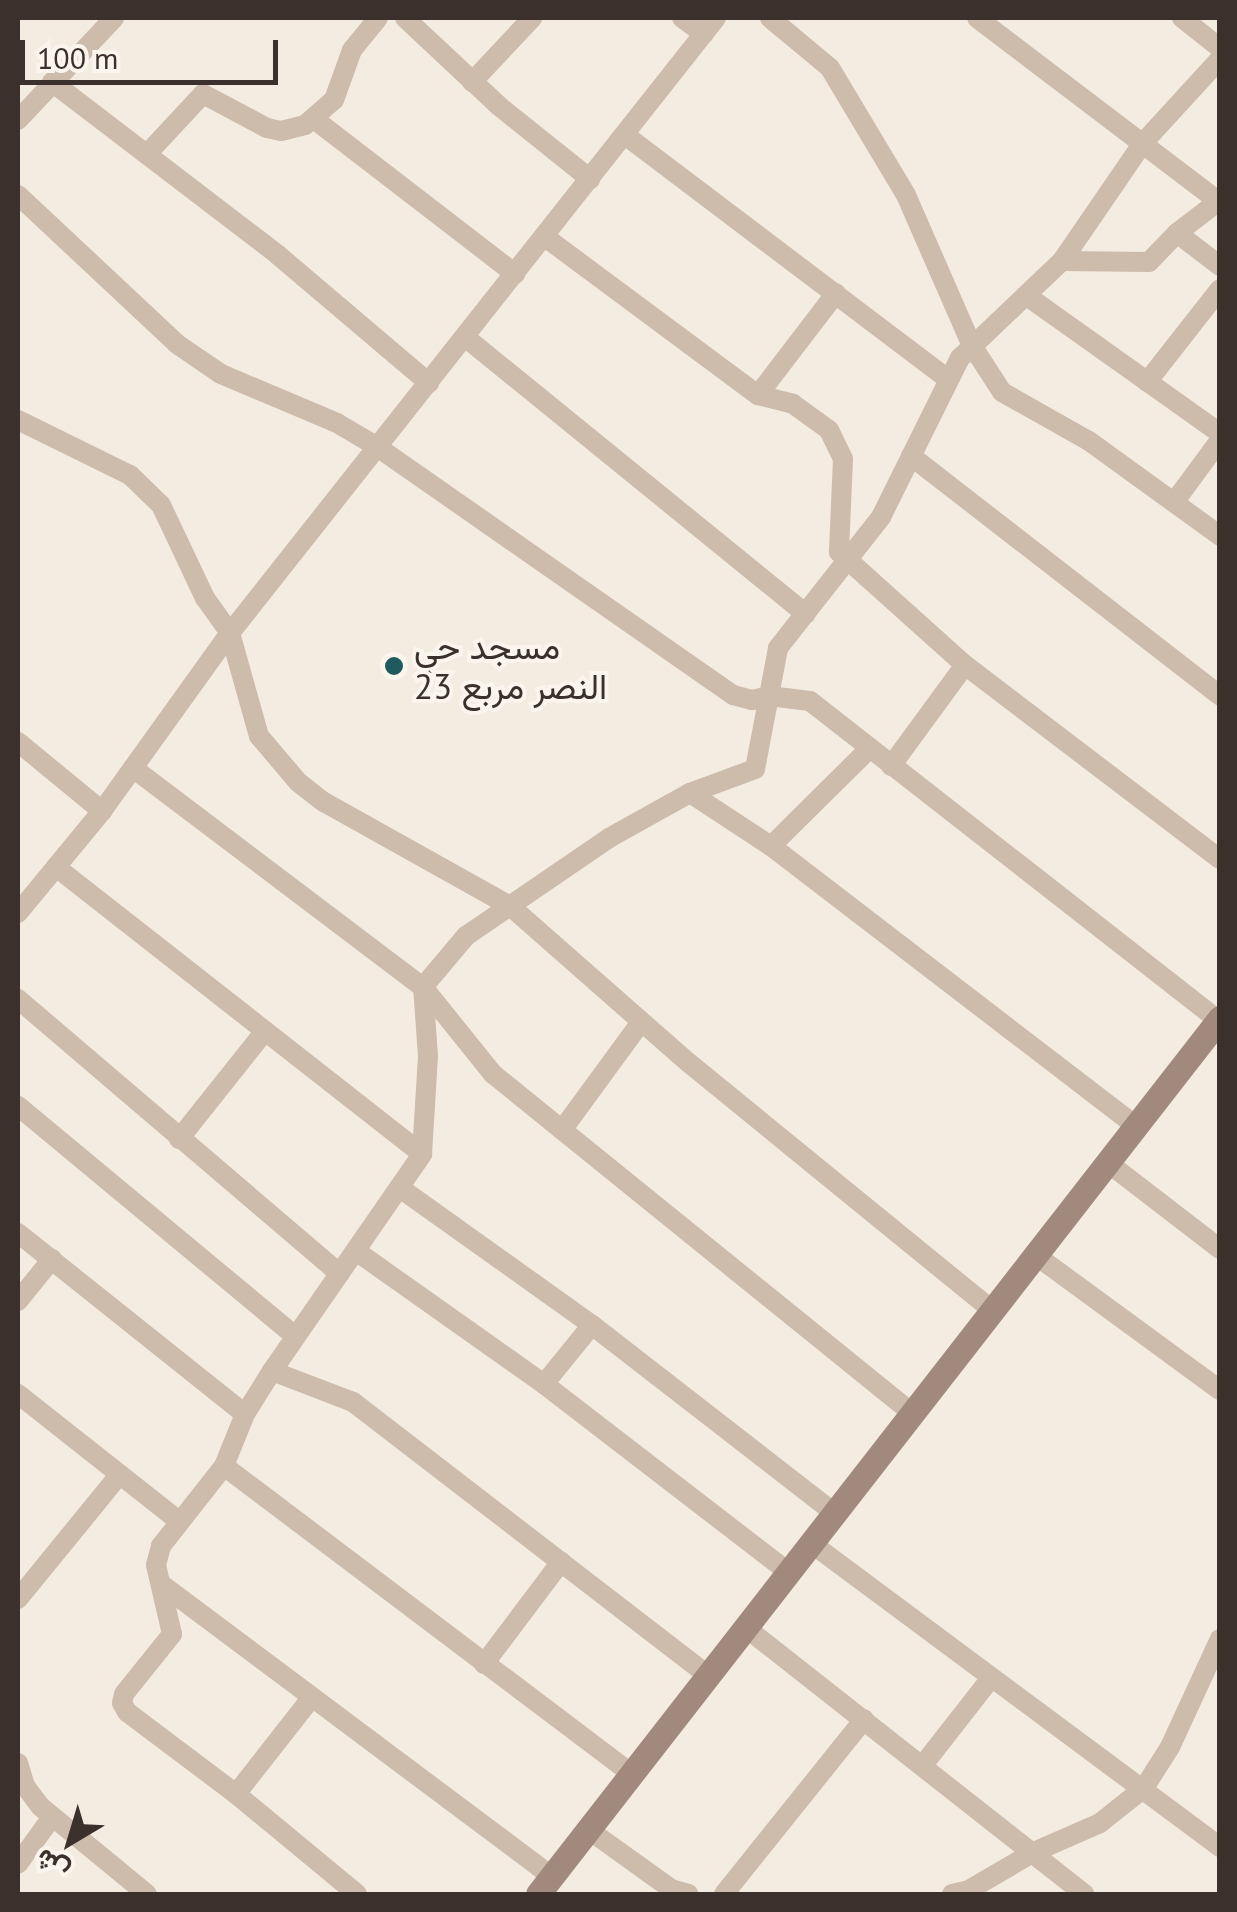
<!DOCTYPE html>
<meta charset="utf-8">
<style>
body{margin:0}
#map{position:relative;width:1237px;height:1912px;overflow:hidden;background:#f4ebe1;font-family:"PT Sans",Vazirmatn,sans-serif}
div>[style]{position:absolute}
.street>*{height:20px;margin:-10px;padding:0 10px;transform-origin:10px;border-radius:10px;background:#cdbbac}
.secondary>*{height:25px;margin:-12.5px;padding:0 12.5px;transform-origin:12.5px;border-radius:12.5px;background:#a18a7d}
.dots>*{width:28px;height:28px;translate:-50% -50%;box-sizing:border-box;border:5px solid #fbf5ee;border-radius:50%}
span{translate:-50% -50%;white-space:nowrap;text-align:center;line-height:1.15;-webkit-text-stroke:8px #fbf5ee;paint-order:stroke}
.poi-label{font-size:35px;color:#3b302b}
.left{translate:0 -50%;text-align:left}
.frame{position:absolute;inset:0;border:20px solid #3b302b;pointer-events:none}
.north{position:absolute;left:20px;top:1792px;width:100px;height:100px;-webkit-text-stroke:8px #fbf5ee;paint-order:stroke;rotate:218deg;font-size:28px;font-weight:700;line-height:40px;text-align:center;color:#3b302b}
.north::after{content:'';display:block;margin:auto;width:35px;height:45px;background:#3b302b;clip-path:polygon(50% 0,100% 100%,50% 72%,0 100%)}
.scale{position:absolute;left:20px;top:40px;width:258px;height:45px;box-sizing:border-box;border:5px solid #3b302b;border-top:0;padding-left:12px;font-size:30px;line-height:35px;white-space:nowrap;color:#3b302b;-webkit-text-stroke:8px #fbf5ee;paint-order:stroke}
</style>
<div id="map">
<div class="street">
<div style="left:405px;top:18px;width:129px;rotate:43.1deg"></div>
<div style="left:499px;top:106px;width:117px;rotate:38.7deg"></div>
<div style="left:682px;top:18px;width:27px;rotate:36deg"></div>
<div style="left:770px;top:18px;width:78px;rotate:39.8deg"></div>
<div style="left:830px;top:68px;width:148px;rotate:59.1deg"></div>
<div style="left:906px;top:195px;width:163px;rotate:66.4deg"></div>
<div style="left:971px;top:344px;width:57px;rotate:57.1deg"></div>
<div style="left:1002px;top:392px;width:100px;rotate:29.4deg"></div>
<div style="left:1089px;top:441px;width:162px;rotate:35.9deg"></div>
<div style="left:977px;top:18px;width:303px;rotate:37.2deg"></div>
<div style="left:1182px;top:18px;width:48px;rotate:38.3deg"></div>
<div style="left:52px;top:82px;width:285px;rotate:37.4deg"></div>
<div style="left:278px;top:255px;width:198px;rotate:40.3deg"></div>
<div style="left:472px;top:82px;width:88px;rotate:-46.8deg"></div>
<div style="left:314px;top:119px;width:254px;rotate:37.6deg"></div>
<div style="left:18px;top:120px;width:140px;rotate:-46.7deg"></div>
<div style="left:625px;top:135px;width:405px;rotate:37.1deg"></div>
<div style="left:147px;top:154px;width:82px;rotate:-47deg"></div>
<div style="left:203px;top:94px;width:72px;rotate:28deg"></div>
<div style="left:267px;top:128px;width:14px;rotate:12deg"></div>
<div style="left:281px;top:131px;width:25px;rotate:-14deg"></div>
<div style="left:305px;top:125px;width:38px;rotate:-41deg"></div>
<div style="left:334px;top:100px;width:53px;rotate:-70.2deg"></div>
<div style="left:352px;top:50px;width:41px;rotate:-50.9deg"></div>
<div style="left:18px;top:195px;width:218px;rotate:43.1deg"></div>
<div style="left:177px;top:344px;width:53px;rotate:34.3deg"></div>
<div style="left:221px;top:374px;width:126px;rotate:22.9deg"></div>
<div style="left:337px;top:423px;width:45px;rotate:30.5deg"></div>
<div style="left:376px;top:446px;width:435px;rotate:34.9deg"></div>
<div style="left:733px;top:695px;width:20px;rotate:15deg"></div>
<div style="left:752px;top:700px;width:17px;rotate:-13deg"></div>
<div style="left:769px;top:696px;width:41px;rotate:7deg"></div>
<div style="left:810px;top:701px;width:518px;rotate:38.02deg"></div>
<div style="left:1177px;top:233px;width:54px;rotate:37.5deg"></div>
<div style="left:545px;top:237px;width:265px;rotate:36.6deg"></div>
<div style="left:758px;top:395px;width:36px;rotate:14deg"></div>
<div style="left:793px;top:404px;width:44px;rotate:35.8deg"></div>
<div style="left:829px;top:430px;width:32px;rotate:64deg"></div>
<div style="left:843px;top:459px;width:93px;rotate:92.5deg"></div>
<div style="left:839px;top:552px;width:169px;rotate:41.9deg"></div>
<div style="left:1062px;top:261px;width:87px;rotate:0.7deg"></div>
<div style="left:1149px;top:262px;width:40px;rotate:-46deg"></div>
<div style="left:1177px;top:233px;width:54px;rotate:-37.5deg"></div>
<div style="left:1027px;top:296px;width:237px;rotate:35.4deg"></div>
<div style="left:465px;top:337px;width:439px;rotate:39.1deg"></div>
<div style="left:1147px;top:382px;width:118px;rotate:-51.9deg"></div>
<div style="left:758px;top:395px;width:128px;rotate:-52.6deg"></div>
<div style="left:18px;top:420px;width:125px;rotate:26.2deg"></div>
<div style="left:130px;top:475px;width:43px;rotate:44.1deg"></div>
<div style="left:161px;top:505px;width:103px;rotate:64.7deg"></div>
<div style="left:205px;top:598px;width:43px;rotate:54.5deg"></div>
<div style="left:230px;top:633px;width:107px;rotate:74.3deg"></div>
<div style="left:259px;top:736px;width:60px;rotate:49.7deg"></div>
<div style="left:298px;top:782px;width:33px;rotate:38deg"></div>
<div style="left:324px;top:802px;width:213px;rotate:29.2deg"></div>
<div style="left:510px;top:906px;width:238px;rotate:41.3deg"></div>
<div style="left:689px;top:1063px;width:391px;rotate:39.2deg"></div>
<div style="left:911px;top:456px;width:391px;rotate:37.8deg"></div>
<div style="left:1175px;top:501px;width:76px;rotate:-53.6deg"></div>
<div style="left:18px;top:742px;width:109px;rotate:39.4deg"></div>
<div style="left:891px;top:766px;width:125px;rotate:-53.8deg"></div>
<div style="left:965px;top:665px;width:320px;rotate:37.3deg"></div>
<div style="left:133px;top:768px;width:363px;rotate:37.1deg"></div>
<div style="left:423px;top:987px;width:112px;rotate:51.2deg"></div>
<div style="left:493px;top:1074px;width:539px;rotate:38.98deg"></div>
<div style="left:690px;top:793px;width:97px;rotate:33.2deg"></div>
<div style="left:771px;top:846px;width:460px;rotate:37.5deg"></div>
<div style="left:771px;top:846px;width:138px;rotate:-44.7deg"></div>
<div style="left:56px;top:867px;width:465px;rotate:38.1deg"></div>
<div style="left:18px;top:913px;width:132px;rotate:-50.5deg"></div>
<div style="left:102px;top:811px;width:219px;rotate:-54.3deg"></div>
<div style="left:230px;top:633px;width:784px;rotate:-51.68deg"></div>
<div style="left:18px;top:999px;width:423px;rotate:40.5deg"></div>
<div style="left:18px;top:1106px;width:360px;rotate:39.7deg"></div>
<div style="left:562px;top:1130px;width:134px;rotate:-53.8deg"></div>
<div style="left:179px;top:1139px;width:138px;rotate:-51.5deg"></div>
<div style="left:1107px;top:1162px;width:143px;rotate:37.6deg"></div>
<div style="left:400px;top:1188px;width:236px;rotate:35.5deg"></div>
<div style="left:18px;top:1233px;width:290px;rotate:38.6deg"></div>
<div style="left:356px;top:1251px;width:230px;rotate:35.3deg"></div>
<div style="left:544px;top:1384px;width:308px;rotate:37.6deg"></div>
<div style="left:1034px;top:1254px;width:230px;rotate:36.2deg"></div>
<div style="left:18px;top:1301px;width:54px;rotate:-51deg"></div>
<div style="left:272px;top:1371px;width:87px;rotate:20.9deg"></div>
<div style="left:353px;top:1402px;width:449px;rotate:37.6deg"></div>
<div style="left:544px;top:1384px;width:76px;rotate:-50.9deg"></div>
<div style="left:592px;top:1325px;width:306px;rotate:37.8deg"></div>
<div style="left:18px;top:1394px;width:206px;rotate:38.3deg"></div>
<div style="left:224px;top:1466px;width:511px;rotate:37.05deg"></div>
<div style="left:811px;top:1543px;width:510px;rotate:36.62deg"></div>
<div style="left:161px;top:1584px;width:489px;rotate:36.8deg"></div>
<div style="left:18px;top:1599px;width:161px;rotate:-50.8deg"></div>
<div style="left:745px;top:1627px;width:432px;rotate:38.2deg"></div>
<div style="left:484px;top:1664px;width:128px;rotate:-53deg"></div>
<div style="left:18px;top:1763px;width:24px;rotate:73deg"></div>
<div style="left:25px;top:1786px;width:26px;rotate:53deg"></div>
<div style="left:41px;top:1807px;width:137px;rotate:39.4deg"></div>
<div style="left:923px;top:1765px;width:110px;rotate:-52deg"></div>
<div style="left:236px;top:1794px;width:123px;rotate:-51.9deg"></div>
<div style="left:589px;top:1830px;width:101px;rotate:35.7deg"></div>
<div style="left:671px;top:1889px;width:18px;rotate:16deg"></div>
<div style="left:18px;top:1864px;width:58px;rotate:-54.1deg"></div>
<div style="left:357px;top:1894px;width:157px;rotate:-140.4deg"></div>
<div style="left:236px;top:1794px;width:136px;rotate:-143deg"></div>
<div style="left:127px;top:1712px;width:10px;rotate:-119deg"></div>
<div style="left:122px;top:1703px;width:9px;rotate:-77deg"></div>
<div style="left:124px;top:1694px;width:77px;rotate:-51.3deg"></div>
<div style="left:172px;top:1634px;width:71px;rotate:-103.1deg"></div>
<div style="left:156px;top:1565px;width:20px;rotate:-75deg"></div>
<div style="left:161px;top:1546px;width:102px;rotate:-51.8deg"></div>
<div style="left:224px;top:1466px;width:56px;rotate:-68deg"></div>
<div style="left:245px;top:1414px;width:51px;rotate:-57.9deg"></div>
<div style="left:272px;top:1371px;width:264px;rotate:-55.3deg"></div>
<div style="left:422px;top:1154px;width:98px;rotate:-86.5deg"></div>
<div style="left:428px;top:1056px;width:69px;rotate:-94.1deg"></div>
<div style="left:423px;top:987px;width:67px;rotate:-49.9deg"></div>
<div style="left:466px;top:936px;width:173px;rotate:-34.4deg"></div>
<div style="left:609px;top:838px;width:93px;rotate:-29.1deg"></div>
<div style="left:690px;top:793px;width:69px;rotate:-20.3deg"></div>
<div style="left:755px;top:769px;width:123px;rotate:-79.2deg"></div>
<div style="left:778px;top:648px;width:167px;rotate:-51.8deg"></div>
<div style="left:881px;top:517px;width:178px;rotate:-63.6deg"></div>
<div style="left:960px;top:358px;width:141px;rotate:-43.6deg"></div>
<div style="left:1062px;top:261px;width:142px;rotate:-55.6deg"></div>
<div style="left:1142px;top:144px;width:115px;rotate:-47.5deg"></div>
<div style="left:724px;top:1894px;width:224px;rotate:-51.3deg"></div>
<div style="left:952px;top:1894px;width:17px;rotate:-13deg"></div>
<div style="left:969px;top:1890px;width:75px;rotate:-30.3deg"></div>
<div style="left:1034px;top:1852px;width:72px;rotate:-23.7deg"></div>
<div style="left:1100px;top:1823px;width:56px;rotate:-38.5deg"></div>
<div style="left:1144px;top:1788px;width:49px;rotate:-57.6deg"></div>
<div style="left:1170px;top:1747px;width:119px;rotate:-65.2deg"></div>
</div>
<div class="secondary">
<div style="left:538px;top:1894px;width:1110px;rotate:-52.1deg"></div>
</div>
<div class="dots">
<div style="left:394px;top:666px;background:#1f5a5e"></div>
</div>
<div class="poi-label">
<span class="left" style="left:414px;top:666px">مسجد حي<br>النصر مربع 23</span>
</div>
<div class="frame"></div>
<div class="north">ش</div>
<div class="scale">100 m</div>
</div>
